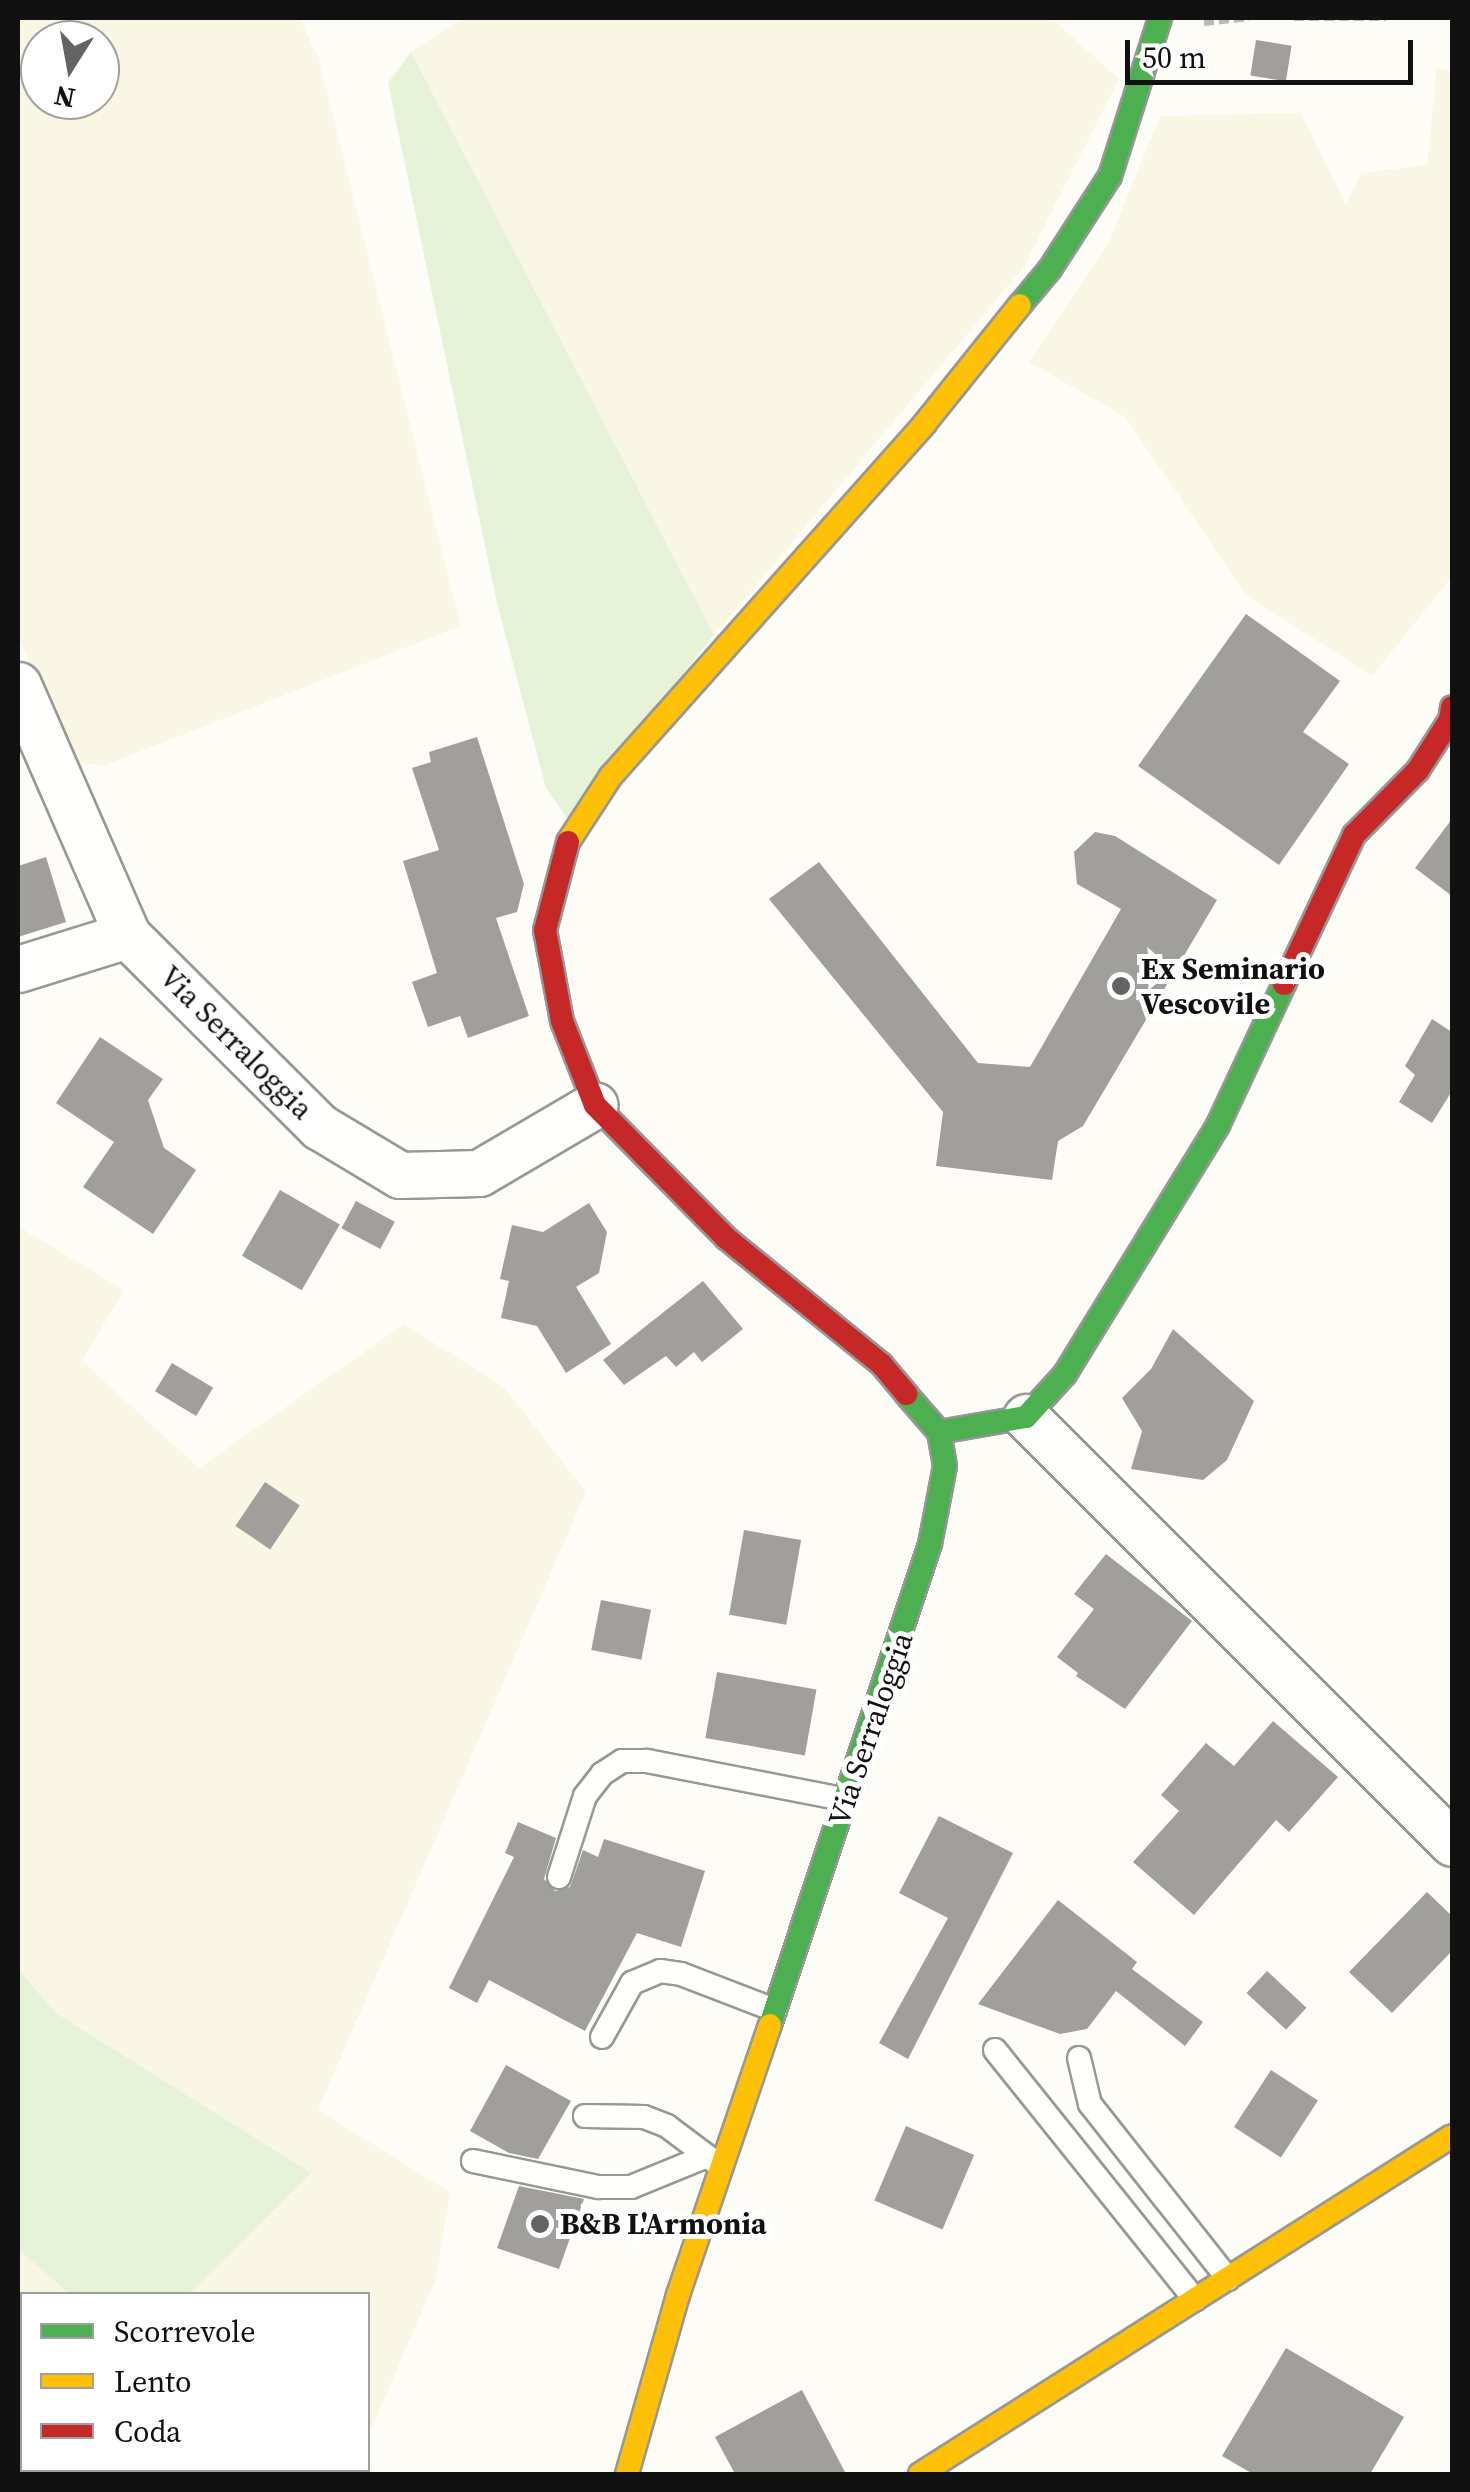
<!DOCTYPE html>
<style>
body{margin:0}
#map{position:relative;width:1470px;height:2492px;overflow:hidden;background:#fdfcf7;font-family:"Source Serif 4",serif}
div>[style]{position:absolute}
.farmland>*{inset:0;background:#f9f7e4}
.green>*{inset:0;background:#e7f3d7}
.building>*{inset:0;background:#a19f9c;transform-origin:0 0}
.path>*{height:6px;margin-top:-3px;transform-origin:0;background:repeating-linear-gradient(90deg,#b9b9b8 0 10px,transparent 0 15px)}
.roads{filter:drop-shadow(2px 0 #979795) drop-shadow(-2px 0 #979795) drop-shadow(0 2px #979795) drop-shadow(0 -2px #979795)}
.lane>*{height:22px;margin:-11px;padding:0 11px;transform-origin:11px;border-radius:11px;background:#fffffe}
.street>*{height:45px;margin:-22.5px;padding:0 22.5px;transform-origin:22.5px;border-radius:22.5px;background:#fffffe}
.fast>*{height:22px;margin:-11px;padding:0 11px;transform-origin:11px;border-radius:11px;background:#4caf50}
.slow>*{height:22px;margin:-11px;padding:0 11px;transform-origin:11px;border-radius:11px;background:#ffc107}
.jam>*{height:22px;margin:-11px;padding:0 11px;transform-origin:11px;border-radius:11px;background:#c62828}
.dots>*{width:28px;height:28px;translate:-50% -50%;box-sizing:border-box;border:5px solid #fff;border-radius:50%}
span{translate:-50% -50%;white-space:nowrap;text-align:center;line-height:1.15;-webkit-text-stroke:10px #fff;paint-order:stroke}
.poi-label{font-size:30px;color:#111;font-weight:700}
.left{translate:0 -50%;text-align:left}
.street-label{font-size:30px;color:#111}
.frame{position:absolute;inset:0;border:20px solid #111;pointer-events:none}
.legend{position:absolute;left:20px;top:2292px;width:350px;height:180px;box-sizing:border-box;background:#fff;border:2px solid #a0a0a0;margin:0;padding:12px 18px;list-style:none;font-size:30px;color:#111}
.legend li{display:flex;align-items:center;gap:20px;height:50px}
.legend b{width:50px;border:2px solid #a0a0a0}
.north{position:absolute;left:20px;top:20px;width:100px;height:100px;box-sizing:border-box;background:#fff;border:2px solid #a0a0a0;border-radius:50%;rotate:191deg;font-size:28px;font-weight:700;line-height:40px;text-align:center;color:#111}
.north::after{content:'';display:block;margin:auto;width:35px;height:45px;background:#646362;clip-path:polygon(50% 0,100% 100%,50% 72%,0 100%)}
.scale{position:absolute;left:1125px;top:40px;width:288px;height:45px;box-sizing:border-box;border:5px solid #111;border-top:0;padding-left:12px;font-size:30px;line-height:35px;white-space:nowrap;color:#111;-webkit-text-stroke:8px #fff;paint-order:stroke}
</style>
<div id="map">
<div class="farmland">
<div style="clip-path:polygon(evenodd,18px 18px,300px 18px,318px 58px,461px 626px,103px 766px,78px 762px,18px 638px,18px 18px,40px 40px,100px 40px,100px 100px,40px 100px,40px 40px)"></div>
<div style="clip-path:polygon(463px 18px,1051px 18px,1119px 79px,1024px 267px,714px 635px,411px 52px)"></div>
<div style="clip-path:polygon(1437px 68px,1452px 71px,1452px 577px,1372px 676px,1246px 595px,1125px 417px,1029px 362px,1108px 244px,1160px 116px,1301px 113px,1346px 204px,1361px 173px,1427px 165px)"></div>
<div style="clip-path:polygon(18px 1226px,124px 1290px,82px 1361px,199px 1468px,404px 1324px,504px 1387px,586px 1492px,318px 2110px,450px 2192px,436px 2279px,368px 2437px,368px 2294px,189px 2294px,310px 2174px,56px 2013px,18px 1969px)"></div>
<div style="clip-path:polygon(18px 2249px,70px 2294px,22px 2294px,22px 2470px,353px 2470px,351px 2474px,18px 2474px)"></div>
</div>
<div class="green">
<div style="clip-path:polygon(411px 52px,714px 635px,568px 819px,546px 788px,497px 603px,388px 83px)"></div>
<div style="clip-path:polygon(18px 1969px,56px 2013px,311px 2173px,189px 2294px,70px 2294px,18px 2249px)"></div>
</div>
<div class="building">
<div style="left:1256px;top:40px;width:36px;height:36px;rotate:9deg"></div>
<div style="clip-path:polygon(1246px 614px,1340px 681px,1303px 732px,1349px 764px,1279px 865px,1138px 766px)"></div>
<div style="clip-path:polygon(477px 737px,524px 884px,517px 912px,496px 918px,529px 1016px,468px 1038px,460px 1016px,428px 1027px,412px 982px,437px 973px,403px 861px,439px 850px,412px 768px,431px 762px,429px 752px)"></div>
<div style="clip-path:polygon(1452px 819px,1452px 896px,1415px 868px)"></div>
<div style="clip-path:polygon(1095px 832px,1115px 836px,1217px 900px,1083px 1126px,1058px 1141px,1052px 1180px,936px 1166px,943px 1112px,769px 899px,819px 862px,978px 1063px,1030px 1067px,1121px 909px,1077px 884px,1074px 852px)"></div>
<div style="clip-path:polygon(46px 857px,66px 922px,18px 937px,18px 866px)"></div>
<div style="clip-path:polygon(1432px 1019px,1452px 1032px,1452px 1091px,1432px 1123px,1399px 1102px,1415px 1075px,1405px 1066px)"></div>
<div style="clip-path:polygon(100px 1037px,163px 1079px,148px 1100px,164px 1148px,196px 1170px,153px 1234px,83px 1187px,114px 1142px,56px 1103px)"></div>
<div style="left:280px;top:1190px;width:69px;height:76px;rotate:30deg"></div>
<div style="left:356px;top:1201px;width:44px;height:31px;rotate:28deg"></div>
<div style="clip-path:polygon(589px 1203px,607px 1232px,599px 1273px,576px 1287px,611px 1344px,566px 1373px,537px 1326px,501px 1318px,509px 1281px,500px 1279px,512px 1225px,543px 1232px)"></div>
<div style="clip-path:polygon(703px 1281px,743px 1329px,702px 1362px,694px 1352px,676px 1367px,666px 1356px,624px 1385px,603px 1360px)"></div>
<div style="clip-path:polygon(1173px 1329px,1254px 1401px,1227px 1460px,1203px 1480px,1131px 1469px,1142px 1431px,1122px 1398px,1151px 1369px)"></div>
<div style="left:172px;top:1363px;width:48px;height:33px;rotate:31deg"></div>
<div style="left:265px;top:1482px;width:42px;height:53px;rotate:34deg"></div>
<div style="left:744px;top:1530px;width:58px;height:86px;rotate:10deg"></div>
<div style="clip-path:polygon(1106px 1554px,1192px 1621px,1125px 1709px,1076px 1676px,1078px 1673px,1057px 1657px,1094px 1609px,1074px 1594px)"></div>
<div style="left:601px;top:1600px;width:51px;height:51px;rotate:11deg"></div>
<div style="left:717px;top:1672px;width:101px;height:67px;rotate:10deg"></div>
<div style="clip-path:polygon(1273px 1721px,1338px 1777px,1289px 1832px,1276px 1820px,1194px 1915px,1133px 1862px,1179px 1811px,1161px 1795px,1206px 1743px,1234px 1766px)"></div>
<div style="clip-path:polygon(939px 1816px,1013px 1853px,908px 2059px,879px 2043px,948px 1918px,899px 1893px)"></div>
<div style="clip-path:polygon(518px 1822px,556px 1838px,544px 1879px,555px 1891px,570px 1887px,583px 1850px,598px 1857px,604px 1839px,705px 1871px,681px 1947px,637px 1933px,585px 2031px,489px 1980px,477px 2003px,449px 1988px,514px 1857px,505px 1853px)"></div>
<div style="clip-path:polygon(1427px 1892px,1452px 1916px,1452px 1951px,1392px 2013px,1349px 1972px)"></div>
<div style="clip-path:polygon(1058px 1900px,1137px 1962px,1132px 1969px,1203px 2022px,1185px 2046px,1116px 1991px,1087px 2029px,1060px 2034px,978px 2004px)"></div>
<div style="left:1267px;top:1971px;width:54px;height:30px;rotate:43deg"></div>
<div style="clip-path:polygon(506px 2065px,571px 2101px,538px 2159px,509px 2153px,470px 2131px)"></div>
<div style="left:1271px;top:2070px;width:56px;height:68px;rotate:33deg"></div>
<div style="left:906px;top:2126px;width:74px;height:81px;rotate:23deg"></div>
<div style="clip-path:polygon(519px 2186px,584px 2199px,559px 2269px,497px 2248px)"></div>
<div style="clip-path:polygon(1286px 2348px,1404px 2417px,1370px 2474px,1253px 2474px,1222px 2456px)"></div>
<div style="clip-path:polygon(802px 2390px,846px 2474px,735px 2474px,715px 2437px)"></div>
</div>
<div class="path">
<div style="left:1294px;top:18px;width:92px"></div>
<div style="left:1204px;top:23px;width:46px;rotate:-6.2deg"></div>
</div>
<div class="roads">
<div class="lane">
<div style="left:559px;top:1877px;width:85px;rotate:-72.2deg"></div>
<div style="left:585px;top:1796px;width:28px;rotate:-52deg"></div>
<div style="left:602px;top:1774px;width:24px;rotate:-33deg"></div>
<div style="left:622px;top:1761px;width:25px"></div>
<div style="left:647px;top:1761px;width:204px;rotate:11deg"></div>
<div style="left:602px;top:2037px;width:62px;rotate:-60.9deg"></div>
<div style="left:632px;top:1983px;width:30px;rotate:-23deg"></div>
<div style="left:660px;top:1971px;width:21px;rotate:8deg"></div>
<div style="left:681px;top:1974px;width:101px;rotate:21deg"></div>
<div style="left:995px;top:2050px;width:320px;rotate:51.3deg"></div>
<div style="left:1079px;top:2058px;width:47px;rotate:76.6deg"></div>
<div style="left:1090px;top:2104px;width:223px;rotate:51.7deg"></div>
<div style="left:585px;top:2116px;width:59px;rotate:1deg"></div>
<div style="left:644px;top:2117px;width:25px;rotate:21deg"></div>
<div style="left:667px;top:2126px;width:60px;rotate:36.9deg"></div>
<div style="left:473px;top:2161px;width:129px;rotate:11.7deg"></div>
<div style="left:599px;top:2187px;width:32px"></div>
<div style="left:631px;top:2187px;width:82px;rotate:-22.2deg"></div>
</div>
<div class="street">
<div style="left:18px;top:685px;width:273px;rotate:66.4deg"></div>
<div style="left:127px;top:935px;width:272px;rotate:44.9deg"></div>
<div style="left:320px;top:1127px;width:93px;rotate:31deg"></div>
<div style="left:400px;top:1175px;width:79px;rotate:-1.5deg"></div>
<div style="left:479px;top:1173px;width:134px;rotate:-30.4deg"></div>
<div style="left:18px;top:969px;width:114px;rotate:-17.3deg"></div>
<div style="left:1026px;top:1417px;width:602px;rotate:45deg"></div>
</div>
<div class="fast">
<div style="left:1020px;top:305px;width:47px;rotate:-50.2deg"></div>
<div style="left:1050px;top:269px;width:111px;rotate:-57.2deg"></div>
<div style="left:1110px;top:176px;width:166px;rotate:-72.4deg"></div>
<div style="left:939px;top:1432px;width:88px;rotate:-9.8deg"></div>
<div style="left:1026px;top:1417px;width:58px;rotate:-47.8deg"></div>
<div style="left:1065px;top:1374px;width:292px;rotate:-58.4deg"></div>
<div style="left:1218px;top:1125px;width:156px;rotate:-64.9deg"></div>
<div style="left:770px;top:2025px;width:507px;rotate:-71.6deg"></div>
<div style="left:930px;top:1544px;width:79px;rotate:-79.1deg"></div>
<div style="left:945px;top:1466px;width:35px;rotate:-100deg"></div>
<div style="left:939px;top:1432px;width:50px;rotate:-131deg"></div>
</div>
<div class="slow">
<div style="left:568px;top:842px;width:79px;rotate:-56.9deg"></div>
<div style="left:611px;top:776px;width:472px;rotate:-48.3deg"></div>
<div style="left:925px;top:423px;width:151px;rotate:-51.2deg"></div>
<div style="left:627px;top:2474px;width:186px;rotate:-74.1deg"></div>
<div style="left:678px;top:2295px;width:285px;rotate:-71.2deg"></div>
<div style="left:920px;top:2474px;width:630px;rotate:-32.43deg"></div>
</div>
<div class="jam">
<div style="left:568px;top:842px;width:91px;rotate:104.6deg"></div>
<div style="left:545px;top:930px;width:93px;rotate:79.4deg"></div>
<div style="left:562px;top:1021px;width:90px;rotate:68.6deg"></div>
<div style="left:595px;top:1105px;width:187px;rotate:45.4deg"></div>
<div style="left:726px;top:1238px;width:201px;rotate:39.1deg"></div>
<div style="left:882px;top:1365px;width:38px;rotate:50deg"></div>
<div style="left:1284px;top:984px;width:165px;rotate:-64.8deg"></div>
<div style="left:1354px;top:835px;width:91px;rotate:-45.4deg"></div>
<div style="left:1418px;top:770px;width:59px;rotate:-57.4deg"></div>
<div style="left:1450px;top:720px;width:13px;rotate:-81deg"></div>
</div>
</div>
<div class="dots">
<div style="left:1121px;top:986px;background:#646362"></div>
<div style="left:540px;top:2224px;background:#646362"></div>
</div>
<div class="poi-label">
<span class="left" style="left:1141px;top:986px">Ex Seminario<br>Vescovile</span>
<span class="left" style="left:560px;top:2224px">B&amp;B L'Armonia</span>
</div>
<div class="street-label">
<span style="left:236px;top:1043px;rotate:45deg">Via Serraloggia</span>
<span style="left:871px;top:1729px;rotate:-71deg">Via Serraloggia</span>
</div>
<div class="frame"></div>
<ul class="legend">
<li><b style="height:12px;background:#4caf50"></b>Scorrevole</li>
<li><b style="height:12px;background:#ffc107"></b>Lento</li>
<li><b style="height:12px;background:#c62828"></b>Coda</li>
</ul>
<div class="north">N</div>
<div class="scale">50 m</div>
</div>
